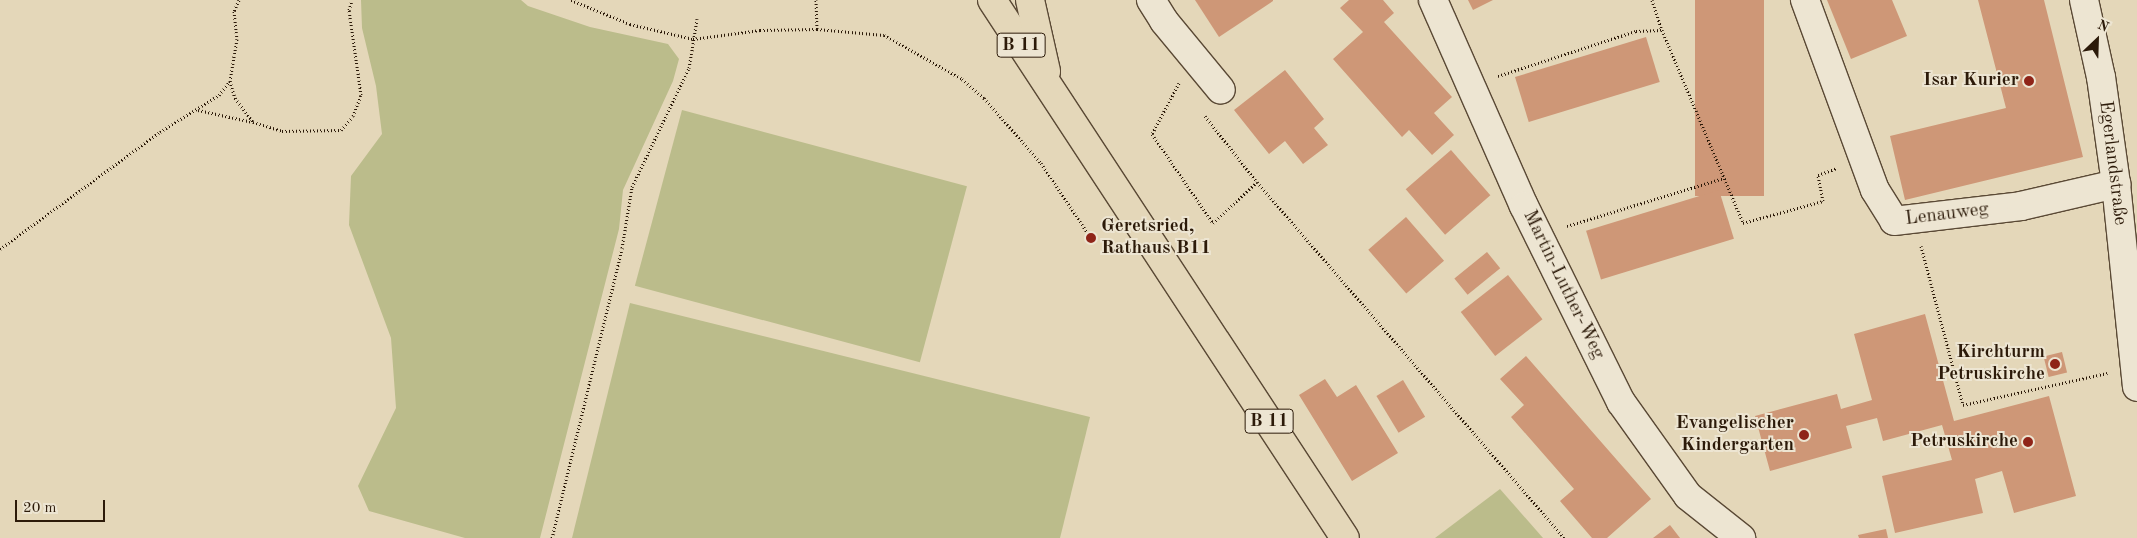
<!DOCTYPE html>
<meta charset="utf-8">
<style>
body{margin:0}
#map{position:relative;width:2137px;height:538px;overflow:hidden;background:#e4d7b9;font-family:"Old Standard TT",serif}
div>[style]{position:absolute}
.green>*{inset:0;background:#bbbc8b;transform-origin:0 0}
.building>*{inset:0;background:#ce9777;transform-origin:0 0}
.path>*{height:3px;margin-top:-1.5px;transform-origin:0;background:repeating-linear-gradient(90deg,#2c1a09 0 1px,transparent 0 3.5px)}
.roads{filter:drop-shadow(1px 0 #5a4935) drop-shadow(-1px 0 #5a4935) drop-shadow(0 1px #5a4935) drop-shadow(0 -1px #5a4935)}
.minor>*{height:28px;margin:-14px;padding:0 14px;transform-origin:14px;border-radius:14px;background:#ede5d2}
.major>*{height:28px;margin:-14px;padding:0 14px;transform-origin:14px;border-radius:14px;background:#e4d7b9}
.dots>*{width:14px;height:14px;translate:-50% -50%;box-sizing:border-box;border:2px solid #ede5d2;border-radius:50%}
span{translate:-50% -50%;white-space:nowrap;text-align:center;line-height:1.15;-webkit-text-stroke:4px #ede5d2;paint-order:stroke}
.shield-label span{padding:1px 4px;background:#ede5d2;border:1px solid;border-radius:4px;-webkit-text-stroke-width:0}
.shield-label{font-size:18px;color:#2c1a09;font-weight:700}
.poi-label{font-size:19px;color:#2c1a09;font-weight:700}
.right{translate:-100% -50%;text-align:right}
.left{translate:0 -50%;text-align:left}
.street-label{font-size:19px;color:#2c1a09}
.north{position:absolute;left:2072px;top:15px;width:50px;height:50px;-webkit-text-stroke:4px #ede5d2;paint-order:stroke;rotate:24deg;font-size:14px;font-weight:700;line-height:20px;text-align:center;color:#2c1a09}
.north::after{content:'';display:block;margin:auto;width:18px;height:22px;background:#2c1a09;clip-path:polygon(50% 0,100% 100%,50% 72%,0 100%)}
.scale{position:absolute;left:15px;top:500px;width:90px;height:22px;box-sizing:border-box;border:2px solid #2c1a09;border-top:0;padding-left:6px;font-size:15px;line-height:18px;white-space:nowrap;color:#2c1a09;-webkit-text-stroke:4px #ede5d2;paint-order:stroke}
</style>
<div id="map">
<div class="green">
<div style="clip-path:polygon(361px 0,521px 0,528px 6px,590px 27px,668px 44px,679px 59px,673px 81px,623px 190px,619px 229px,540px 538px,465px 538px,369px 511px,358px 486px,396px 408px,391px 338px,349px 225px,351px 176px,382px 134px,376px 86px,362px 28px)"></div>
<div style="left:682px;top:110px;width:295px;height:182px;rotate:15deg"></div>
<div style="clip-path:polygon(630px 303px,1090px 417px,1060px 538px,572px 538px)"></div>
<div style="clip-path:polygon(1500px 489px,1543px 538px,1435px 538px)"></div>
</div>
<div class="building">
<div style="clip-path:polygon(1195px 0,1273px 0,1273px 1px,1219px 37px)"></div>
<div style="clip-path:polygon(1349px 0,1383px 0,1394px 13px,1384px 22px,1452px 97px,1434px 113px,1454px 135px,1432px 155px,1409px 130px,1402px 137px,1333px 59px,1363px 32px,1340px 8px)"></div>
<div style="clip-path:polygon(1468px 0,1493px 0,1473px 10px)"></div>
<div style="left:1695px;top:0;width:69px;height:196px"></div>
<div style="clip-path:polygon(1827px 0,1892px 0,1907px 36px,1851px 59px)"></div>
<div style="clip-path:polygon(1978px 0,2044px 0,2083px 157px,1905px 200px,1890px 136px,2006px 108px)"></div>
<div style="left:1646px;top:37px;width:47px;height:137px;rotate:73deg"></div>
<div style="clip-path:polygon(1285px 70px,1324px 119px,1314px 128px,1328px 145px,1303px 164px,1285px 141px,1269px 154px,1234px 110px)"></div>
<div style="left:1451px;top:150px;width:60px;height:60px;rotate:49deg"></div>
<div style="left:1719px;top:190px;width:51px;height:139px;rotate:73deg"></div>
<div style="left:1406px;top:217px;width:58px;height:50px;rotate:49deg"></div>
<div style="left:1487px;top:252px;width:21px;height:42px;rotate:51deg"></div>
<div style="left:1508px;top:275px;width:56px;height:60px;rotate:52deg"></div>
<div style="clip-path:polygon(1925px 314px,1954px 421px,2049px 396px,2076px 496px,2014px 513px,2002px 471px,1975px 479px,1983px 513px,1895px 533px,1882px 476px,1952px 460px,1942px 425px,1883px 441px,1877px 418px,1846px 426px,1852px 448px,1770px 471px,1755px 416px,1837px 394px,1841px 409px,1872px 400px,1854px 334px)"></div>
<div style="left:2062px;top:352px;width:21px;height:19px;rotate:76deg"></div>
<div style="clip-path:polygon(1526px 356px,1651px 499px,1607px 538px,1592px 538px,1560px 501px,1574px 489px,1511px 417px,1524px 405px,1500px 379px)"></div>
<div style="clip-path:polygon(1325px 379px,1337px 397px,1356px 385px,1398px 453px,1352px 481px,1299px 395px)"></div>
<div style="left:1403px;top:380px;width:43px;height:31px;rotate:59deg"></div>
<div style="clip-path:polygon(1670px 525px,1680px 538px,1653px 538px)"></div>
<div style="clip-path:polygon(1886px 529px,1888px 538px,1859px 538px,1858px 535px)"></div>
</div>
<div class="path">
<div style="left:239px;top:0;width:12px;rotate:114deg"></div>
<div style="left:234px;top:11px;width:28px;rotate:84deg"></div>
<div style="left:237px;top:39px;width:43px;rotate:99.5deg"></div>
<div style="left:230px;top:81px;width:18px;rotate:74deg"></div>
<div style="left:235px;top:98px;width:30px;rotate:53deg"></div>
<div style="left:253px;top:122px;width:30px;rotate:17deg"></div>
<div style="left:282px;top:131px;width:59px;rotate:-1deg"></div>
<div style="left:341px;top:130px;width:18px;rotate:-49deg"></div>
<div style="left:353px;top:116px;width:22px;rotate:-69deg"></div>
<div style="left:361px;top:95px;width:86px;rotate:-98deg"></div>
<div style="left:349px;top:10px;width:10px;rotate:-73deg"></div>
<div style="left:571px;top:0;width:64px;rotate:22.1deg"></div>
<div style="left:630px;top:24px;width:65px;rotate:13.4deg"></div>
<div style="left:693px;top:39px;width:68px;rotate:-7.7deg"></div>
<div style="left:760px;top:30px;width:57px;rotate:-1deg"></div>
<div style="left:817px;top:29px;width:67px;rotate:5.1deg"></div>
<div style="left:884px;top:35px;width:90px;rotate:29.4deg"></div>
<div style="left:962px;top:79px;width:29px;rotate:41deg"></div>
<div style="left:984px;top:98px;width:86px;rotate:48.8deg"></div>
<div style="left:1041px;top:163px;width:90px;rotate:56.3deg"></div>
<div style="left:816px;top:0;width:29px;rotate:88deg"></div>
<div style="left:1652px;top:0;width:32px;rotate:72deg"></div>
<div style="left:1498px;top:76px;width:145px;rotate:-18.1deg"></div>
<div style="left:1636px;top:31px;width:26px;rotate:-2deg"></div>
<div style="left:1662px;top:30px;width:209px;rotate:67.2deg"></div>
<div style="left:1743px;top:223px;width:83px;rotate:-15.4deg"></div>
<div style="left:1823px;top:201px;width:26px;rotate:-101deg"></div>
<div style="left:1818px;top:175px;width:20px;rotate:-20deg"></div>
<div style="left:1179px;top:83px;width:58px;rotate:117.9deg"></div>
<div style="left:1152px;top:134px;width:108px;rotate:55.6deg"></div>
<div style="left:1213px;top:223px;width:60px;rotate:-43deg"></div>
<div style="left:198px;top:110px;width:56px;rotate:12.3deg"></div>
<div style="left:1205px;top:116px;width:84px;rotate:51.8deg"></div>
<div style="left:1257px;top:182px;width:470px;rotate:49.2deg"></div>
<div style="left:1567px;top:226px;width:164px;rotate:-17deg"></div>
<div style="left:1921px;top:246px;width:164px;rotate:75.2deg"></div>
<div style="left:1963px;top:405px;width:148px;rotate:-12.5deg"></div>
<div style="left:0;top:249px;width:198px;rotate:-36.2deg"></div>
<div style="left:160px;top:132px;width:70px;rotate:-32.1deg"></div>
<div style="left:219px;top:95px;width:16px;rotate:-52deg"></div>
<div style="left:552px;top:538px;width:298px;rotate:-76.4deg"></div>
<div style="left:622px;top:248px;width:62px;rotate:-80.7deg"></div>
<div style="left:632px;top:187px;width:132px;rotate:-64.4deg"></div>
<div style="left:689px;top:68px;width:50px;rotate:-80.7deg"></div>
</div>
<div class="roads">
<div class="minor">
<div style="left:1151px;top:0;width:25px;rotate:58deg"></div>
<div style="left:1164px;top:21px;width:89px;rotate:50.4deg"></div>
<div style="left:1433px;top:0;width:225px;rotate:66.2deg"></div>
<div style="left:1524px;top:206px;width:219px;rotate:63.7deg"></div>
<div style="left:1621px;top:402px;width:115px;rotate:54.5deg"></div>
<div style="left:1688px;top:496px;width:68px;rotate:38.4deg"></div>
<div style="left:1805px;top:0;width:202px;rotate:69.8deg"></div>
<div style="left:1875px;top:190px;width:36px;rotate:58deg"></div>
<div style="left:1894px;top:221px;width:128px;rotate:-6.7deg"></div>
<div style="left:2021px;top:206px;width:98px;rotate:-13deg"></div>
<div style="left:2084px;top:0;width:79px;rotate:77.6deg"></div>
<div style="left:2101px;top:77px;width:108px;rotate:82deg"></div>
<div style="left:2116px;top:184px;width:204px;rotate:84.1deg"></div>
</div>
<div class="major">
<div style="left:992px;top:0;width:643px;rotate:56.73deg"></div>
<div style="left:1030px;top:0;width:73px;rotate:77.3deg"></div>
</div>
</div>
<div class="dots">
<div style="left:2029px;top:81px;background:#8f2418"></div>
<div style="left:1091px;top:238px;background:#8f2418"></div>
<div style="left:2055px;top:364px;background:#8f2418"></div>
<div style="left:1804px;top:435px;background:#8f2418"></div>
<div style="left:2028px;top:442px;background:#8f2418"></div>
</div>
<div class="shield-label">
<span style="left:1021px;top:45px">B 11</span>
<span style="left:1269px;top:421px">B 11</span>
</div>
<div class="poi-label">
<span class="right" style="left:2019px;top:81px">Isar Kurier</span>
<span class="left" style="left:1101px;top:238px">Geretsried,<br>Rathaus B11</span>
<span class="right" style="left:2045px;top:364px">Kirchturm<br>Petruskirche</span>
<span class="right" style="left:1794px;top:435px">Evangelischer<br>Kindergarten</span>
<span class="right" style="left:2018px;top:442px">Petruskirche</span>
</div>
<div class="street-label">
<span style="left:2112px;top:163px;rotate:83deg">Egerlandstraße</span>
<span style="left:1947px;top:215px;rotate:-7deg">Lenauweg</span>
<span style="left:1563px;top:285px;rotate:64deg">Martin-Luther-Weg</span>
</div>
<div class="north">N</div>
<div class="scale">20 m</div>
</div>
